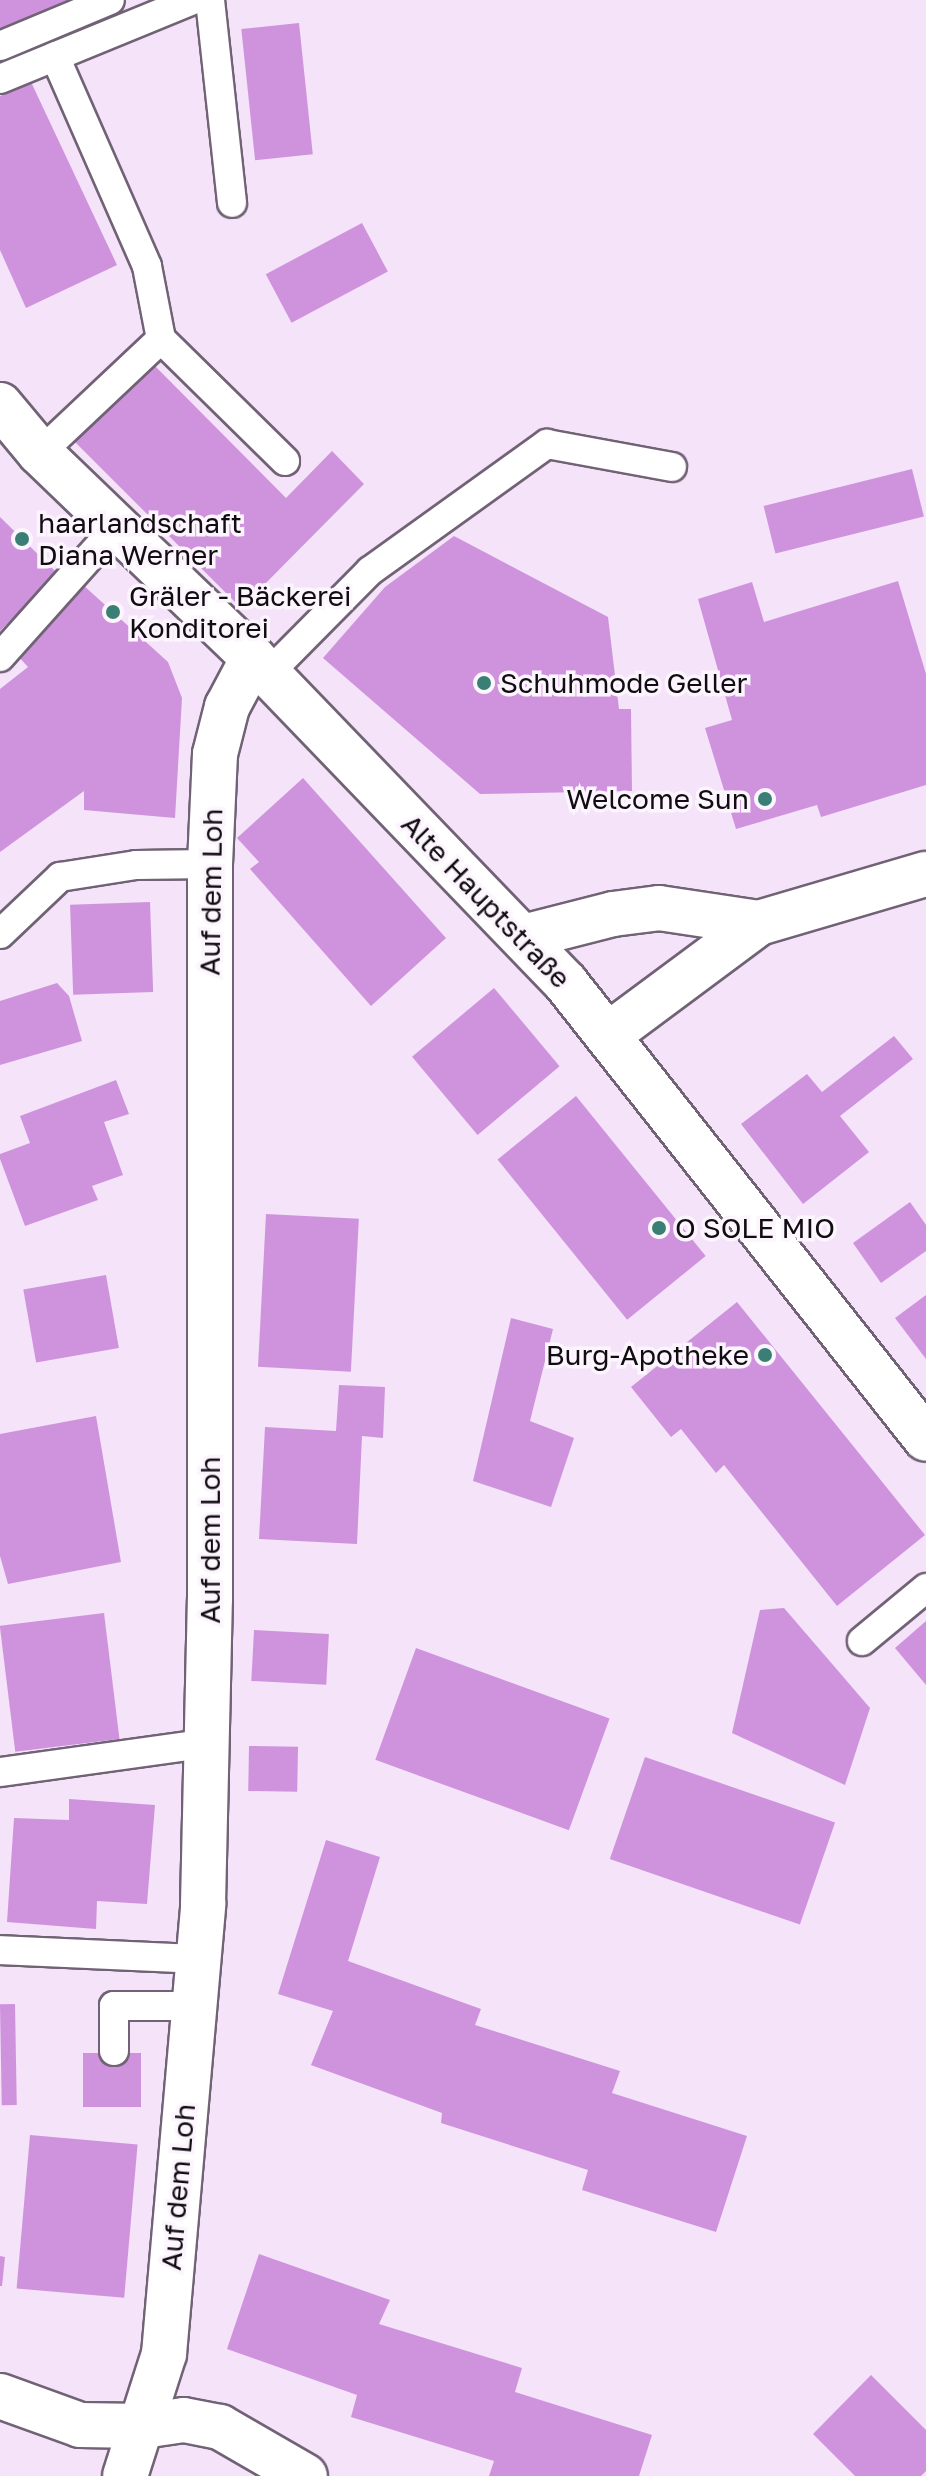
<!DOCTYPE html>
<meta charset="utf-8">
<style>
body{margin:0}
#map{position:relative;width:926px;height:2476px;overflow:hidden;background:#f4e3f9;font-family:"Golos Text",sans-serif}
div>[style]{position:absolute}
.building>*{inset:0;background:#cf93de;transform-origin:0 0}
.roads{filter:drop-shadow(2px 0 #716275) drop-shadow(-2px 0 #716275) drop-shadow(0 2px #716275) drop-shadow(0 -2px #716275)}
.service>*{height:28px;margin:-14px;padding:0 14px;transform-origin:14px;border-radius:14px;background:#fff}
.minor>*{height:44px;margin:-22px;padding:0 22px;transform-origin:22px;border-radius:22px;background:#fff}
.tertiary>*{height:44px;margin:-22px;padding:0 22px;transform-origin:22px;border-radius:22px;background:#fff}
.secondary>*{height:44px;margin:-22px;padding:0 22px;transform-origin:22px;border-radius:22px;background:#fff}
.dots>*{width:22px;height:22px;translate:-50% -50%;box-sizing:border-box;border:4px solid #fcf5fd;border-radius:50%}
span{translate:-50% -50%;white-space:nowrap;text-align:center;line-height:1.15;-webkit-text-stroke:7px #fcf5fd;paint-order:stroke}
.poi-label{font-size:28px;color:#110b12}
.left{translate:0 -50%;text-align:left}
.right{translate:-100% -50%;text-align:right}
.street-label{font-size:28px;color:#110b12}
</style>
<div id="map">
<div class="building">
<div style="clip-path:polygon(0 0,85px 0,0 35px)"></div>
<div style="left:299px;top:23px;width:132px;height:58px;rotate:84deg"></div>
<div style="clip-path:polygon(31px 82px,117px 265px,26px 308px,0 250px,0 96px)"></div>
<div style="left:362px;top:223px;width:55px;height:109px;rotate:62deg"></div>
<div style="clip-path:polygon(151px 362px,286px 498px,332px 451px,364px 484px,241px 608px,73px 440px)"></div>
<div style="left:912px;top:469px;width:49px;height:153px;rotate:76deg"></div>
<div style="clip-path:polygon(0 517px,57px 573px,0 631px)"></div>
<div style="clip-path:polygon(454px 536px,608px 617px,619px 709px,631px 709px,632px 791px,480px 794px,323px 658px,385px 587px)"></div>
<div style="clip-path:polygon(898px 581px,926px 674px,926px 785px,821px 817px,817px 805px,736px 829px,705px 728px,732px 720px,698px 599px,752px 582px,764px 622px)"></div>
<div style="clip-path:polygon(82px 584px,168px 662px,182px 698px,175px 818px,84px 810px,84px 791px,0 852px,0 689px,28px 667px,17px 655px)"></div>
<div style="clip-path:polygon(303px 778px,446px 938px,371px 1006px,250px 869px,259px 862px,237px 838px)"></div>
<div style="left:150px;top:902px;width:90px;height:80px;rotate:88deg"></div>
<div style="clip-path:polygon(57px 983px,69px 996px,82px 1041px,0 1065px,0 1001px)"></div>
<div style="left:494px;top:988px;width:102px;height:107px;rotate:50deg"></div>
<div style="clip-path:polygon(894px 1036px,913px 1059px,840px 1116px,869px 1152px,803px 1204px,741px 1124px,807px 1074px,822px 1092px)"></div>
<div style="clip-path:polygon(116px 1080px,129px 1114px,104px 1122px,123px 1175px,92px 1186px,98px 1200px,25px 1226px,0 1159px,0 1154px,30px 1143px,20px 1116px)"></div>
<div style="left:576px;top:1096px;width:206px;height:101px;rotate:51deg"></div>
<div style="clip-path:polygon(910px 1202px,926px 1225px,926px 1251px,881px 1283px,853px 1243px)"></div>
<div style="left:266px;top:1214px;width:93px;height:153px;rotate:3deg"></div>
<div style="left:106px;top:1275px;width:74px;height:84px;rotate:80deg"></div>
<div style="clip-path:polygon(926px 1295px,926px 1359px,895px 1318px)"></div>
<div style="clip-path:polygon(737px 1302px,925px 1535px,837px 1606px,724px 1465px,716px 1473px,681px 1429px,671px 1437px,631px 1387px)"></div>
<div style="clip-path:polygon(511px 1318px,553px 1329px,530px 1421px,574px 1438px,551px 1507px,473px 1481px)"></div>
<div style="clip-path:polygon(339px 1385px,385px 1387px,383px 1438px,362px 1436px,357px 1544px,259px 1539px,265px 1427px,336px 1431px)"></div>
<div style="clip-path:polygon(96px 1416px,121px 1562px,8px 1584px,0 1556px,0 1434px)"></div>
<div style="clip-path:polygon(784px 1608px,870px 1708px,845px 1785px,732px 1733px,760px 1610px)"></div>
<div style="left:104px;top:1613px;width:127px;height:105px;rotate:83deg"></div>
<div style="clip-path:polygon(926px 1621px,926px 1685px,895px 1648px)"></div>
<div style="left:254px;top:1630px;width:75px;height:51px;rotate:3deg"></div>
<div style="left:416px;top:1648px;width:206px;height:119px;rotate:20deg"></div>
<div style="left:249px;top:1746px;width:49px;height:45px;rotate:1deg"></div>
<div style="left:645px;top:1757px;width:201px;height:108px;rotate:19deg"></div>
<div style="clip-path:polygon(69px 1799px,155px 1805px,147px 1904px,97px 1901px,96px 1929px,7px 1922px,14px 1818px,69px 1820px)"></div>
<div style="clip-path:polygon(326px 1840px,380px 1857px,348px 1961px,481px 2009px,475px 2025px,620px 2071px,612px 2093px,747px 2136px,716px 2232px,582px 2190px,588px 2170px,441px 2123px,442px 2113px,311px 2065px,333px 2011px,278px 1994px)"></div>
<div style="left:15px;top:2004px;width:101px;height:15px;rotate:89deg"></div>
<div style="left:83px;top:2053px;width:58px;height:54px"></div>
<div style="left:30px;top:2135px;width:108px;height:154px;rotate:5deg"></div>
<div style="clip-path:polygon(259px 2254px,390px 2300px,379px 2324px,522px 2368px,515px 2392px,652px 2435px,639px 2476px,489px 2476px,494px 2461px,351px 2417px,357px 2395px,227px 2349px)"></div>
<div style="clip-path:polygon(0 2256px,5px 2257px,2px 2286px,0 2286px)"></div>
<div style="clip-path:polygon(871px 2375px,926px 2430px,926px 2471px,921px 2476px,855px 2476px,813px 2434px)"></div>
</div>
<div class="roads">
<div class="service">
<div style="left:210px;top:0;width:204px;rotate:83.8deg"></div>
<div style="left:0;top:46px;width:119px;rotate:-22.7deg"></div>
<div style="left:0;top:79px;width:209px;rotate:-22.3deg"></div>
<div style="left:161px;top:339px;width:174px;rotate:44.5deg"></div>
<div style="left:40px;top:453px;width:166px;rotate:-43.3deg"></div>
<div style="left:161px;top:339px;width:74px;rotate:-100.9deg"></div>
<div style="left:147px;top:266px;width:229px;rotate:-113.7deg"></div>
<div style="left:0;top:657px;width:176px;rotate:-48.2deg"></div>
<div style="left:268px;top:674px;width:145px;rotate:-45.3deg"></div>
<div style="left:370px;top:571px;width:218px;rotate:-35.7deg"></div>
<div style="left:547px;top:444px;width:127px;rotate:10.4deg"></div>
<div style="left:0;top:934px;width:83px;rotate:-43.5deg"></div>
<div style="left:60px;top:877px;width:77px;rotate:-9deg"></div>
<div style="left:136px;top:865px;width:74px;rotate:-0.8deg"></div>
<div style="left:862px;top:1641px;width:83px;rotate:-39.6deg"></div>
<div style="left:0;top:1772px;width:211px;rotate:-7.9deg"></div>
<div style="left:0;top:1950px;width:198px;rotate:2.6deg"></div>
<div style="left:114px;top:2051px;width:45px;rotate:-90deg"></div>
<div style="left:114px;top:2006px;width:80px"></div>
</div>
<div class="minor">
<div style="left:0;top:2396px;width:85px;rotate:19.9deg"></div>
<div style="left:80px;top:2425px;width:63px;rotate:0.9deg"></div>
<div style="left:143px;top:2426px;width:41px;rotate:-8.3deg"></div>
<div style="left:184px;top:2420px;width:37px;rotate:11deg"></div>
<div style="left:220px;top:2427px;width:98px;rotate:30deg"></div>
<div style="left:125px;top:2476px;width:128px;rotate:-72.3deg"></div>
<div style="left:164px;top:2354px;width:452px;rotate:-85deg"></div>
<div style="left:203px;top:1904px;width:305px;rotate:-88.7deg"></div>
<div style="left:210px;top:1599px;width:735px;rotate:-90deg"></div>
<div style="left:210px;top:864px;width:110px;rotate:-87.4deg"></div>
<div style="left:215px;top:754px;width:49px;rotate:-75.7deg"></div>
<div style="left:227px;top:707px;width:55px;rotate:-62deg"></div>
</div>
<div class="tertiary">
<div style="left:523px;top:937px;width:93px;rotate:-14.3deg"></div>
<div style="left:613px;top:914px;width:46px;rotate:-7.4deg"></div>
<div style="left:659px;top:908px;width:101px;rotate:8.5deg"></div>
<div style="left:608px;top:1035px;width:188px;rotate:-36.6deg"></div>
<div style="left:759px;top:923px;width:174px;rotate:-16.4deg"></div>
</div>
<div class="secondary">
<div style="left:0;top:405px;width:62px;rotate:50.2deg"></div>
<div style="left:40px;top:453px;width:296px;rotate:43.9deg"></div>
<div style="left:253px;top:658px;width:450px;rotate:46.1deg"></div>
<div style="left:565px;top:982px;width:582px;rotate:51.69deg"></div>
</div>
</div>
<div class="dots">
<div style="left:22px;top:539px;background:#3a7f75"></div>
<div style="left:113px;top:612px;background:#3a7f75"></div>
<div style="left:484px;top:683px;background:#3a7f75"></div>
<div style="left:765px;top:799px;background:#3a7f75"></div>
<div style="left:659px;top:1228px;background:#3a7f75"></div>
<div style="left:765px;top:1355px;background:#3a7f75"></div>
</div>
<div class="poi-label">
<span class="left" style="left:38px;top:539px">haarlandschaft<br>Diana Werner</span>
<span class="left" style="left:129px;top:612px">Gräler - Bäckerei<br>Konditorei</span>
<span class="left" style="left:500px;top:683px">Schuhmode Geller</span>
<span class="right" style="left:749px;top:799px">Welcome Sun</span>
<span class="left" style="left:675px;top:1228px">O SOLE MIO</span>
<span class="right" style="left:749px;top:1355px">Burg-Apotheke</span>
</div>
<div class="street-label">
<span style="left:211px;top:892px;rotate:-89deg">Auf dem Loh</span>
<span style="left:486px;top:901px;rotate:46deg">Alte Hauptstraße</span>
<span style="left:210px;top:1540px;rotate:-90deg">Auf dem Loh</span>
<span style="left:178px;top:2187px;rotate:-85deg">Auf dem Loh</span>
</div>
</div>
